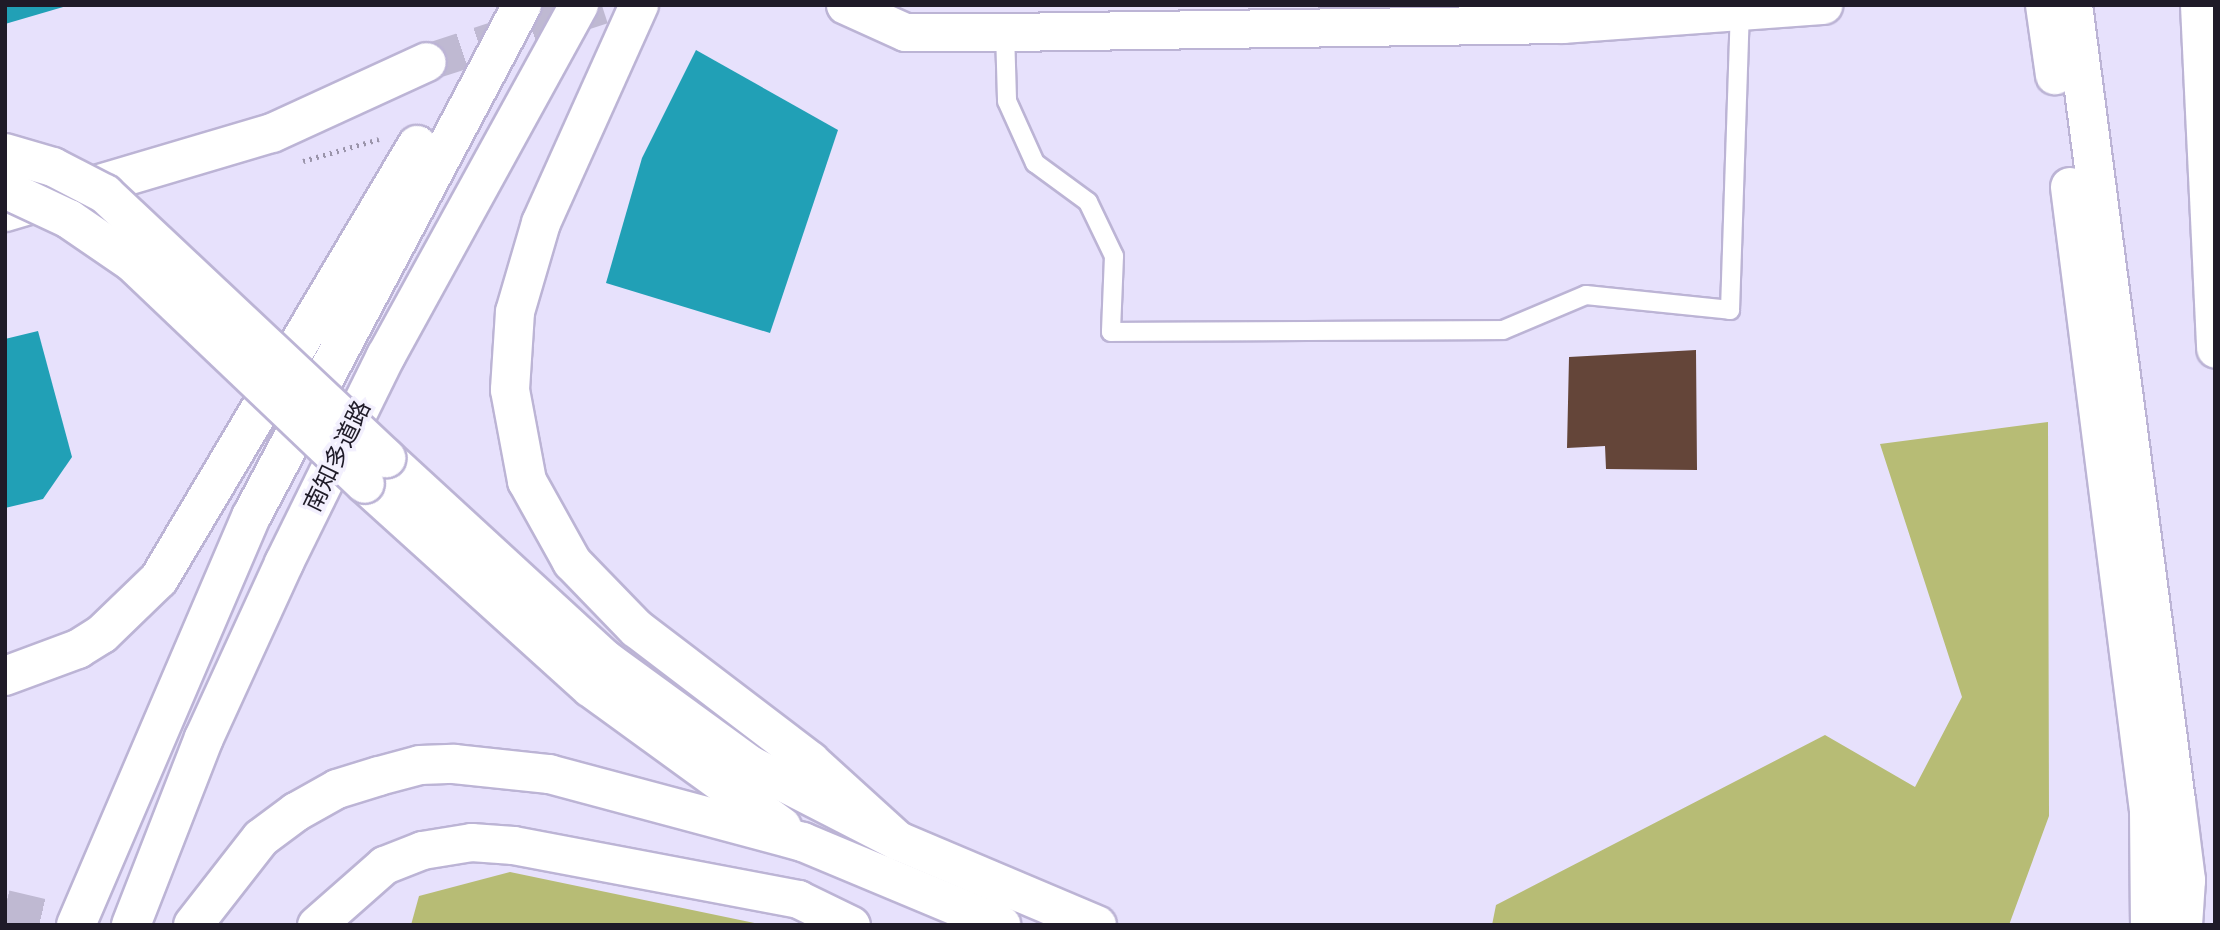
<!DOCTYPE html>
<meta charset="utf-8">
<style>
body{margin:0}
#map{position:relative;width:2220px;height:930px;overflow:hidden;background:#e7e1fc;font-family:Cabin,"Noto Sans JP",sans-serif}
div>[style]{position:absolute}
.green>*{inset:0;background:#b7bc75}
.water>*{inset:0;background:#21a0b6}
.building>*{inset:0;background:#644539}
.minor-tunnel>*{height:37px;margin-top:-18.5px;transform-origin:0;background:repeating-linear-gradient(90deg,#bfb9d2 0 37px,transparent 0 55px)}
.path>*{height:4.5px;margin-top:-2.25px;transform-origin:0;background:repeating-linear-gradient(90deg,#9a94aa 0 2px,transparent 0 7px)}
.roads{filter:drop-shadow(2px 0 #bcb4d5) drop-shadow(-2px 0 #bcb4d5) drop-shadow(0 2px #bcb4d5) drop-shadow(0 -2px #bcb4d5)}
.service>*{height:18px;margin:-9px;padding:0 9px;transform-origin:9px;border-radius:9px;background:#fff}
.minor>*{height:37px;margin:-18.5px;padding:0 18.5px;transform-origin:18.5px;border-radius:18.5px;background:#fff}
.tertiary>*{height:38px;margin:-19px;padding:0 19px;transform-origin:19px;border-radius:19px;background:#fff}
.motorway>*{height:38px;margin:-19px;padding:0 19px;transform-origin:19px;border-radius:19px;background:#fff}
.bridges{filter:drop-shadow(2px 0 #bcb4d5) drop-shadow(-2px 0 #bcb4d5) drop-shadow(0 2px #bcb4d5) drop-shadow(0 -2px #bcb4d5)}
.motorway-bridge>*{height:38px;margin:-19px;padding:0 19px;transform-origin:19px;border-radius:19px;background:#fff}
span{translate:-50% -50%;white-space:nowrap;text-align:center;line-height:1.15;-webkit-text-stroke:7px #f3f0fe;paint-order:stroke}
.street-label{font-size:24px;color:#1f1b28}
.frame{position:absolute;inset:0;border:7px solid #1f1b28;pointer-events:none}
</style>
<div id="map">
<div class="green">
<div style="clip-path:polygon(2048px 422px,2049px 816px,2009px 925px,1492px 925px,1496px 905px,1825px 735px,1915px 787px,1962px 697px,1880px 444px)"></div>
<div style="clip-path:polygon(510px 872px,764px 925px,411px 925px,419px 896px)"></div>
</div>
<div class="water">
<div style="clip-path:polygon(5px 5px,70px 5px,5px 24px)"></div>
<div style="clip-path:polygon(696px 50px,838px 130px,770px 333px,606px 283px,642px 158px)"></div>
<div style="clip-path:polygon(38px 331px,72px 457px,43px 499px,5px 508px,5px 339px)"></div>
</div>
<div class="building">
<div style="clip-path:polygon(1696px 350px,1697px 470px,1606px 469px,1605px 446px,1567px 448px,1569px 357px)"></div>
</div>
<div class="minor-tunnel">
<div style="left:427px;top:62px;width:184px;rotate:-18deg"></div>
<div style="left:5px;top:908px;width:74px;rotate:13.3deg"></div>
</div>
<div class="path">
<div style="left:303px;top:161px;width:79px;rotate:-16.1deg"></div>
</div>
<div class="roads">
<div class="service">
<div style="left:1005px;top:32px;width:69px;rotate:88.3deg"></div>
<div style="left:1007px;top:101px;width:68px;rotate:65.7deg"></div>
<div style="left:1035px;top:163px;width:66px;rotate:36.3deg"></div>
<div style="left:1088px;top:202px;width:60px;rotate:64.3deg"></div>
<div style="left:1114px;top:256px;width:76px;rotate:92.3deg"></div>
<div style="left:1111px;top:332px;width:392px;rotate:-0.3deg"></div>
<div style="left:1503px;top:330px;width:90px;rotate:-22.9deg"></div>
<div style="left:1586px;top:295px;width:145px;rotate:5.9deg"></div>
<div style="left:1730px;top:310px;width:296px;rotate:-88.1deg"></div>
</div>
<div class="minor">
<div style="left:845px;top:5px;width:66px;rotate:24.2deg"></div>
<div style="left:905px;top:32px;width:100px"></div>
<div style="left:1005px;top:32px;width:558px;rotate:-0.82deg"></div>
<div style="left:1563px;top:24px;width:261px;rotate:-4.2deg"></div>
<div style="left:2199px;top:5px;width:344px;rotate:87.3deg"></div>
<div style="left:316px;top:925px;width:91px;rotate:-41.4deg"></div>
<div style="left:384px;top:865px;width:41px;rotate:-21.5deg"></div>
<div style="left:422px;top:850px;width:50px;rotate:-9.3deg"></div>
<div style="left:471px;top:842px;width:42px;rotate:4.1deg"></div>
<div style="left:513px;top:845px;width:290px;rotate:10.7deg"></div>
<div style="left:798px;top:899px;width:59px;rotate:26.1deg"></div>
</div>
<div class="tertiary">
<div style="left:5px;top:212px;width:278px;rotate:-16.5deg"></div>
<div style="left:272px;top:133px;width:170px;rotate:-24.6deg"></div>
</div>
<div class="motorway">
<div style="left:639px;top:5px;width:239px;rotate:114.2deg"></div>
<div style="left:541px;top:223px;width:93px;rotate:106.3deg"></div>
<div style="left:515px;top:312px;width:78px;rotate:93.7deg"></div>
<div style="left:510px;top:390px;width:93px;rotate:79.4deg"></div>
<div style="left:527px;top:481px;width:93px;rotate:60.9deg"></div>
<div style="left:572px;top:562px;width:93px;rotate:45.9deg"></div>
<div style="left:637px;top:629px;width:218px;rotate:37.3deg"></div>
<div style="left:810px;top:761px;width:119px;rotate:42.3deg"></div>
<div style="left:2045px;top:5px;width:71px;rotate:81.9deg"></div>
<div style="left:2073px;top:5px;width:803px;rotate:82.63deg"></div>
<div style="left:2176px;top:801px;width:80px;rotate:82.8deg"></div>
<div style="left:2186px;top:880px;width:45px;rotate:93.8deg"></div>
<div style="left:2070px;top:187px;width:629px;rotate:82.78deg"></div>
<div style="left:2149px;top:811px;width:114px;rotate:89.5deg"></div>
<div style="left:386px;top:458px;width:299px;rotate:42.6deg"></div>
<div style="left:606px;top:660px;width:178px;rotate:36.1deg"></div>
<div style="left:750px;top:765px;width:166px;rotate:27.2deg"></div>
<div style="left:898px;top:841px;width:216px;rotate:22.9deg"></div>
<div style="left:365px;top:484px;width:304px;rotate:42.1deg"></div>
<div style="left:591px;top:688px;width:236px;rotate:36deg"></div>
<div style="left:5px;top:676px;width:78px;rotate:-20.3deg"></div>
<div style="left:78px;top:649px;width:28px;rotate:-32deg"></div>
<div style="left:102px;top:634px;width:79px;rotate:-44deg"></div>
<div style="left:159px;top:579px;width:505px;rotate:-59.27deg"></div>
<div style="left:76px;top:925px;width:446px;rotate:-66.8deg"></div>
<div style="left:252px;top:515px;width:577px;rotate:-62.1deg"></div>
<div style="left:131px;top:925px;width:201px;rotate:-68.7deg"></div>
<div style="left:204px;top:738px;width:192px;rotate:-65.4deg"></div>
<div style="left:284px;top:563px;width:231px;rotate:-63.8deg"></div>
<div style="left:386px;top:356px;width:401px;rotate:-61.2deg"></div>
<div style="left:193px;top:925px;width:110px;rotate:-52deg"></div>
<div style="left:261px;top:838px;width:44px;rotate:-36.6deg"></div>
<div style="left:296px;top:812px;width:47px;rotate:-29.3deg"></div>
<div style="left:337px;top:789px;width:44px;rotate:-17.2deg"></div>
<div style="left:379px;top:776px;width:42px;rotate:-15deg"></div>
<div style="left:420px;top:765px;width:34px;rotate:-2deg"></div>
<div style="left:454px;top:764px;width:96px;rotate:6deg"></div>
<div style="left:549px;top:774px;width:263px;rotate:15deg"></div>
<div style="left:803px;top:842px;width:215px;rotate:22.7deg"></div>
</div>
</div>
<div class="bridges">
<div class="motorway-bridge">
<div style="left:5px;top:153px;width:50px;rotate:16.3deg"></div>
<div style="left:53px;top:167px;width:59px;rotate:27.4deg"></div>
<div style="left:105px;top:194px;width:386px;rotate:43.2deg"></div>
<div style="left:5px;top:189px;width:71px;rotate:25.1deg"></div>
<div style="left:69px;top:219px;width:78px;rotate:34.5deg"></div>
<div style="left:133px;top:263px;width:320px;rotate:43.6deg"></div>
</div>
</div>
<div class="street-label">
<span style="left:337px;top:456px;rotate:-64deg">南知多道路</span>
</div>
<div class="frame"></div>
</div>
